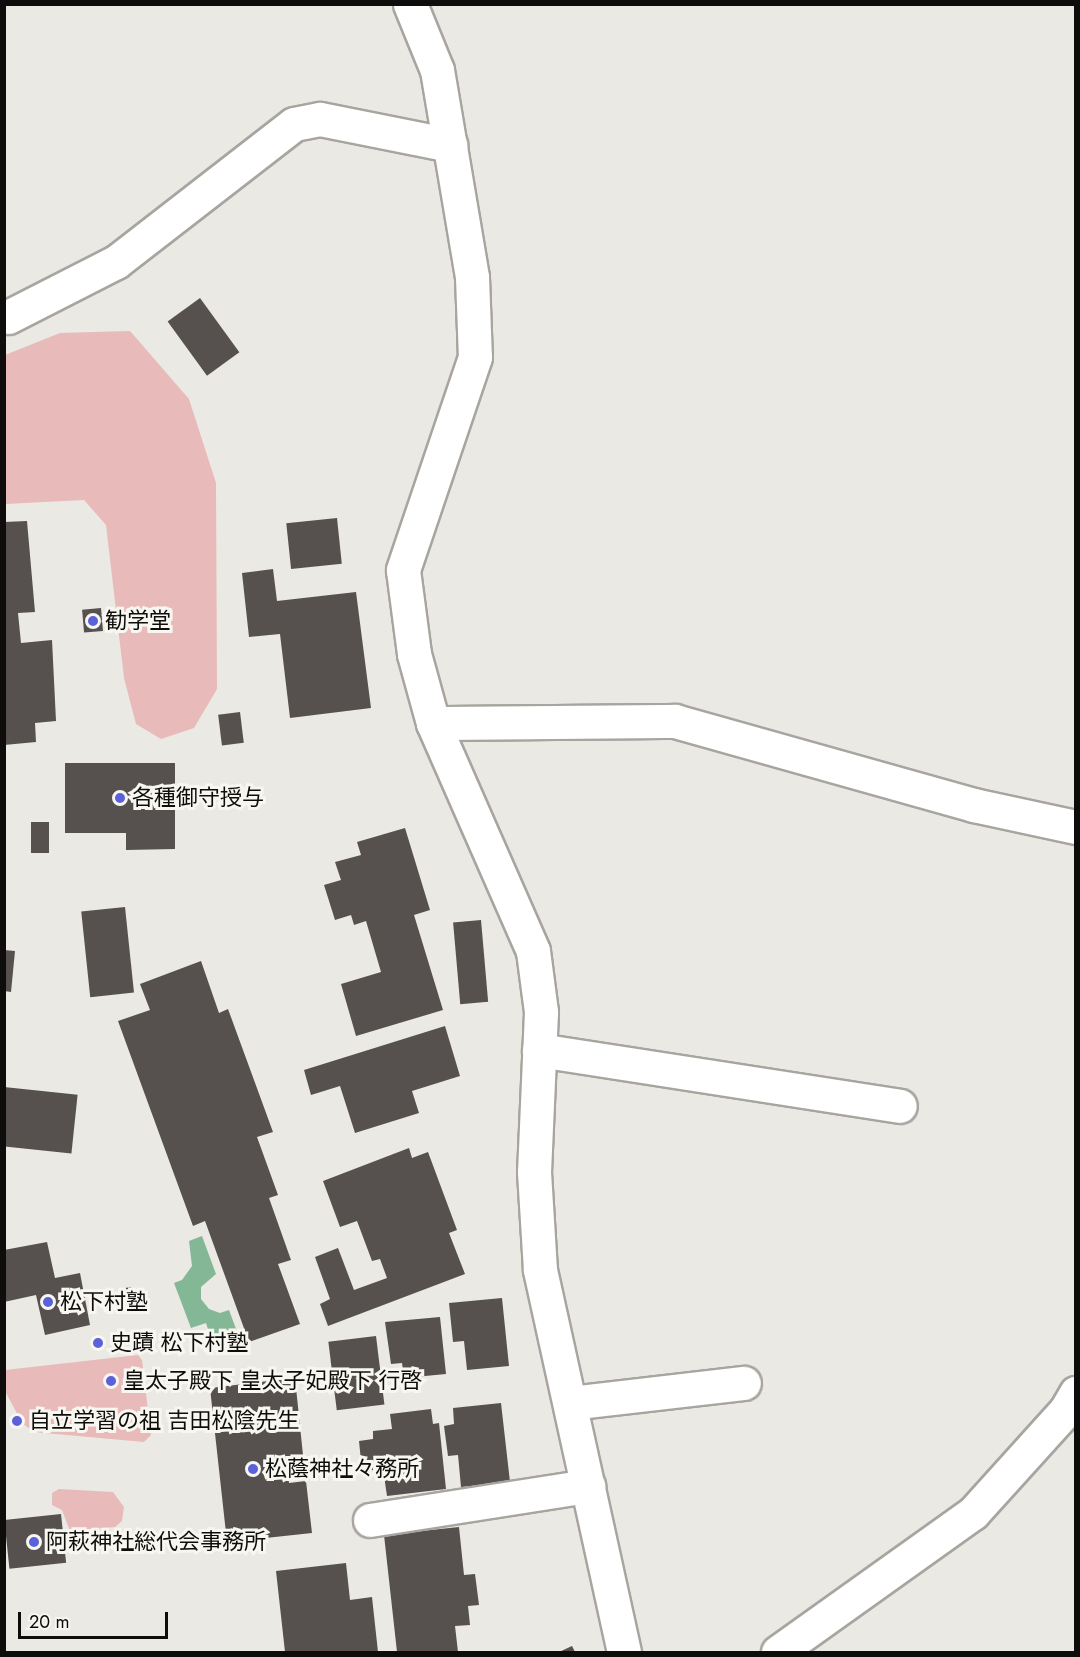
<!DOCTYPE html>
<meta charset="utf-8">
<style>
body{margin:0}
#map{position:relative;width:1080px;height:1657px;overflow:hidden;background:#ebe9e3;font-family:Jost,"Noto Sans JP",sans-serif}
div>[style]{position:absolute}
.green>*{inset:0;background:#e8baba}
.water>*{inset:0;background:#84b796}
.building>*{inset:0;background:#56514e;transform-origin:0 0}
.roads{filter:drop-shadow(2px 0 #a8a5a0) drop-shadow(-2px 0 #a8a5a0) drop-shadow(0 2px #a8a5a0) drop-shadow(0 -2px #a8a5a0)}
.minor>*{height:33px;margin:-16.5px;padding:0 16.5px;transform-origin:16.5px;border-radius:16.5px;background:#fff}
.dots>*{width:16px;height:16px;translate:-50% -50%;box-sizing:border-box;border:3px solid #f8f6f0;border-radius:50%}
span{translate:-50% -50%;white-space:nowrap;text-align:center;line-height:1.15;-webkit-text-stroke:6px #f8f6f0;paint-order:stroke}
.poi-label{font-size:22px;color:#0e0d0b}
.left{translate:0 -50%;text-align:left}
.frame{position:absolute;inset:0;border:6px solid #0e0d0b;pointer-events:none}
.scale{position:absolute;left:18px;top:1612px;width:150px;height:27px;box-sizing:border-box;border:3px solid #0e0d0b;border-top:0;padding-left:8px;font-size:18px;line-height:21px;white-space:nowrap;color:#0e0d0b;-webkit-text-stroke:4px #f8f6f0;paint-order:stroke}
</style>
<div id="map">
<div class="green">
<div style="clip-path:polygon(130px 331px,189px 399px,216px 483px,217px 689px,194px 728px,161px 739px,136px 724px,124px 678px,106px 525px,84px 500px,5px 504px,5px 355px,60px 333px)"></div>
<div style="clip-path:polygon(138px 1355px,142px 1360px,151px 1435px,144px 1442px,34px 1432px,22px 1423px,5px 1391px,5px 1370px)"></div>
<div style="clip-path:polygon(59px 1489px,113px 1492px,124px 1507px,122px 1521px,115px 1527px,70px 1531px,62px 1510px,52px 1505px,52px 1493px)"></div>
</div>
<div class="water">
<div style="clip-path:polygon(202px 1236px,216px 1274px,201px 1287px,201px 1299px,209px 1309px,220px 1313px,229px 1310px,242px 1345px,230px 1350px,224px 1334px,211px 1339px,206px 1323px,191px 1328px,174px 1283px,182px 1280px,192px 1266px,189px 1241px)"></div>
</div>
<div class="building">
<div style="left:200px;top:298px;width:67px;height:40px;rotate:54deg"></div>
<div style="left:337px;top:518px;width:46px;height:51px;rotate:84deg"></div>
<div style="clip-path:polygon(27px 521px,35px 612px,18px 613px,21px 643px,52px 640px,56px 721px,35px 723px,36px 742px,4px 745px,4px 522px)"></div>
<div style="clip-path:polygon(273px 569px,277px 601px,356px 592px,371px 708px,290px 718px,280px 634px,249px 637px,242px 573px)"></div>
<div style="left:101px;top:608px;width:23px;height:19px;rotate:85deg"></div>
<div style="left:240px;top:712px;width:31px;height:22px;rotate:83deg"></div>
<div style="clip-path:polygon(65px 763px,175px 763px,175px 849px,126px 850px,126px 833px,65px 833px)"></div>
<div style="left:31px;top:822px;width:18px;height:31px"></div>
<div style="clip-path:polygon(405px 828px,430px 910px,414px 915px,443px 1010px,356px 1036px,341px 984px,381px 972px,366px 921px,354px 925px,351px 915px,335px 920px,324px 885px,341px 880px,335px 862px,361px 855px,357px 842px)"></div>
<div style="left:125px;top:907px;width:86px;height:44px;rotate:84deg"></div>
<div style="left:481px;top:920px;width:82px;height:28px;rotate:85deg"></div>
<div style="clip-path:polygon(4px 950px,15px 951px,11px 992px,4px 991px)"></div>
<div style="clip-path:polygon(201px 961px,219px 1013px,228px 1009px,273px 1132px,257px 1137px,278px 1195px,269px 1198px,291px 1260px,278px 1264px,300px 1324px,249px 1342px,205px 1221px,193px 1226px,118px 1021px,150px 1010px,140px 984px)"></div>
<div style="clip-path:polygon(445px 1026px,460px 1076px,412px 1091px,419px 1113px,355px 1133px,340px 1086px,311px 1095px,304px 1070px)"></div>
<div style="left:4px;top:1087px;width:74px;height:59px;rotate:6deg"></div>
<div style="clip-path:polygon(409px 1148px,412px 1158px,428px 1152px,457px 1230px,449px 1233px,465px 1274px,328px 1326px,320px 1304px,330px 1299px,315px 1257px,338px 1248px,354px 1290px,387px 1278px,380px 1259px,372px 1261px,357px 1221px,340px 1227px,323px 1181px)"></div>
<div style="clip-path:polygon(47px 1242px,55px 1278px,80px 1273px,90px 1325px,45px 1335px,36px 1295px,4px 1302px,4px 1250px)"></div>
<div style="left:131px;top:1287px;width:23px;height:9px;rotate:80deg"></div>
<div style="clip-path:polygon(502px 1298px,509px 1366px,467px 1370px,464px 1341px,453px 1342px,449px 1303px)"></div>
<div style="clip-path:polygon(440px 1317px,446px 1374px,404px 1378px,402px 1363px,391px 1364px,385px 1322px)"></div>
<div style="left:376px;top:1336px;width:69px;height:48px;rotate:83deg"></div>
<div style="clip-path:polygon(295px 1378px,303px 1455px,286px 1457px,289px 1483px,306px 1481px,312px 1533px,227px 1542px,210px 1388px)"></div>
<div style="clip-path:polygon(501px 1403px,510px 1482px,461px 1487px,458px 1455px,448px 1456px,444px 1426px,454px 1424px,453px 1408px)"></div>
<div style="clip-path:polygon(431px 1409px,433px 1424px,439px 1423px,446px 1489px,387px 1496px,383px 1469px,362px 1471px,359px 1441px,373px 1439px,373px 1431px,392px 1429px,390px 1414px)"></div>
<div style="left:61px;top:1514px;width:49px;height:57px;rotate:84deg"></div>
<div style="clip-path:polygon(459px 1527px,464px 1575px,475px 1574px,479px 1605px,468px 1606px,470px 1625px,455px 1626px,458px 1652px,397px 1652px,384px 1535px)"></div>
<div style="clip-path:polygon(346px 1563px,350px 1600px,372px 1597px,378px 1652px,285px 1652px,276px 1571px)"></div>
<div style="clip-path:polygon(572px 1646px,575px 1652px,559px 1652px)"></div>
</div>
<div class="roads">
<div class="minor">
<div style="left:410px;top:4px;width:71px;rotate:67.8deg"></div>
<div style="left:437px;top:70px;width:210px;rotate:80.4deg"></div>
<div style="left:472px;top:277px;width:80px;rotate:87.9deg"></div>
<div style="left:475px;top:357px;width:225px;rotate:108.7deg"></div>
<div style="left:403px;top:570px;width:85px;rotate:82.5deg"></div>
<div style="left:414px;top:654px;width:72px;rotate:74.6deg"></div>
<div style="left:433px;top:723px;width:249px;rotate:66.3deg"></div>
<div style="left:533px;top:951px;width:62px;rotate:82.5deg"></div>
<div style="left:541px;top:1012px;width:160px;rotate:92.5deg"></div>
<div style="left:534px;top:1172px;width:98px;rotate:86.5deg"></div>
<div style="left:540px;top:1270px;width:391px;rotate:77.6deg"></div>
<div style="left:8px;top:317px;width:121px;rotate:-27deg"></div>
<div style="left:116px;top:262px;width:225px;rotate:-37.8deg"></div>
<div style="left:294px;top:124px;width:26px;rotate:-11deg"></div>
<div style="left:320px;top:119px;width:133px;rotate:11.3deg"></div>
<div style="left:433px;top:723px;width:242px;rotate:-0.5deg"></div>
<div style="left:675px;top:721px;width:311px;rotate:15.7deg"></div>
<div style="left:974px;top:805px;width:104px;rotate:12.2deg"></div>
<div style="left:539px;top:1050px;width:365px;rotate:8.8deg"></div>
<div style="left:570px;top:1403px;width:175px;rotate:-6.6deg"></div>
<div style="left:370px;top:1520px;width:221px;rotate:-8.9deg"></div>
<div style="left:778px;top:1652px;width:239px;rotate:-35.5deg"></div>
<div style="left:973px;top:1513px;width:139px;rotate:-47.9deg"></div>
<div style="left:1066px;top:1410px;width:20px;rotate:-60deg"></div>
</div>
</div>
<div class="dots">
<div style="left:93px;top:621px;background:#5b61d8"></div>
<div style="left:120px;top:798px;background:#5b61d8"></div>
<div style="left:48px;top:1302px;background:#5b61d8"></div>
<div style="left:98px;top:1343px;background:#5b61d8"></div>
<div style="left:111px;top:1381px;background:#5b61d8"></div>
<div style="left:17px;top:1421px;background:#5b61d8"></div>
<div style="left:253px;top:1469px;background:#5b61d8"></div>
<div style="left:34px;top:1542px;background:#5b61d8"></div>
</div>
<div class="poi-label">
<span class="left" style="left:105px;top:621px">勧学堂</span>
<span class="left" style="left:132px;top:798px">各種御守授与</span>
<span class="left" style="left:60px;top:1302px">松下村塾</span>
<span class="left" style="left:110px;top:1343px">史蹟 松下村塾</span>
<span class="left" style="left:123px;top:1381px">皇太子殿下 皇太子妃殿下 行啓</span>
<span class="left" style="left:29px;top:1421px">自立学習の祖 吉田松陰先生</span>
<span class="left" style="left:265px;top:1469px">松蔭神社々務所</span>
<span class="left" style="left:46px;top:1542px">阿萩神社総代会事務所</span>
</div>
<div class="frame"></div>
<div class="scale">20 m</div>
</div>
